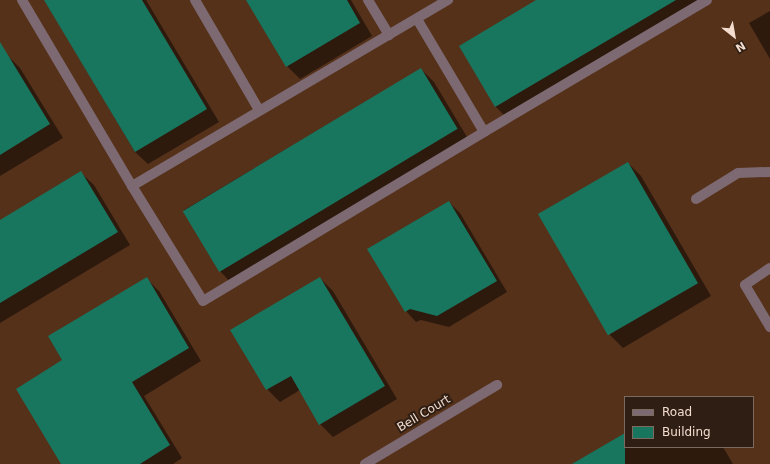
<!DOCTYPE html>
<style>
body{margin:0}
#map{position:relative;width:770px;height:464px;overflow:hidden;background:#55311a;font-family:"DejaVu Sans",sans-serif}
div>[style]{position:absolute}
.shadow>*{inset:0;background:#0007}
.building>*{inset:0;background:#18765f;transform-origin:0 0}
.lane>*{height:10px;margin:-5px;padding:0 5px;transform-origin:5px;border-radius:5px;background:#7d6971}
.street>*{height:10px;margin:-5px;padding:0 5px;transform-origin:5px;border-radius:5px;background:#7d6971}
span{translate:-50% -50%;white-space:nowrap;text-align:center;line-height:1.15;-webkit-text-stroke:4px #2e1e14;paint-order:stroke}
.street-label{font-size:12px;color:#f4dccf}
.legend{position:absolute;left:624px;top:396px;width:130px;height:52px;box-sizing:border-box;background:#2e1e14;border:1px solid #7d6a5f;margin:0;padding:5px 7px;list-style:none;font-size:12px;color:#f4dccf}
.legend li{display:flex;align-items:center;gap:8px;height:20px}
.legend b{width:20px;border:1px solid #7d6a5f}
.north{position:absolute;left:714px;top:16px;width:40px;height:40px;-webkit-text-stroke:3px #2e1e14;paint-order:stroke;rotate:149deg;font-size:11px;font-weight:700;line-height:16px;text-align:center;color:#f4dccf}
.north::after{content:'';display:block;margin:auto;width:14px;height:18px;background:#f4dccf;clip-path:polygon(50% 0,100% 100%,50% 72%,0 100%)}
</style>
<div id="map">
<div class="shadow">
<div style="clip-path:polygon(45px 0,146px 0,219px 122px,148px 164px,135px 152px)"></div>
<div style="clip-path:polygon(248px 0,351px 0,372px 36px,300px 79px,287px 66px)"></div>
<div style="clip-path:polygon(538px 0,710px 0,509px 120px,496px 107px,460px 46px)"></div>
<div style="clip-path:polygon(770px 11px,770px 59px,749px 23px)"></div>
<div style="clip-path:polygon(7px 55px,20px 68px,63px 138px,0 176px,0 60px)"></div>
<div style="clip-path:polygon(421px 69px,434px 82px,470px 142px,232px 284px,220px 271px,184px 210px)"></div>
<div style="clip-path:polygon(628px 163px,641px 176px,711px 296px,623px 348px,610px 335px)"></div>
<div style="clip-path:polygon(81px 173px,94px 185px,130px 245px,0 323px,0 222px)"></div>
<div style="clip-path:polygon(449px 202px,460px 213px,507px 292px,449px 327px,421px 320px,416px 322px,406px 311px)"></div>
<div style="clip-path:polygon(146px 278px,159px 291px,201px 361px,144px 396px,182px 458px,173px 464px,62px 464px,64px 361px)"></div>
<div style="clip-path:polygon(320px 278px,333px 291px,397px 399px,333px 437px,320px 424px,300px 390px,280px 402px,267px 389px)"></div>
<div style="clip-path:polygon(625px 434px,625px 447px,723px 447px,733px 464px,574px 464px)"></div>
</div>
<div class="building">
<div style="clip-path:polygon(44px 0,142px 0,207px 109px,135px 152px)"></div>
<div style="clip-path:polygon(246px 0,347px 0,360px 23px,286px 67px)"></div>
<div style="clip-path:polygon(536px 0,676px 0,495px 107px,459px 46px)"></div>
<div style="clip-path:polygon(0 42px,50px 124px,0 155px)"></div>
<div style="left:421px;top:68px;width:71px;height:278px;rotate:59deg"></div>
<div style="left:628px;top:162px;width:140px;height:104px;rotate:60deg"></div>
<div style="clip-path:polygon(81px 171px,118px 232px,0 303px,0 220px)"></div>
<div style="clip-path:polygon(449px 201px,497px 281px,437px 316px,410px 309px,405px 312px,367px 249px)"></div>
<div style="clip-path:polygon(147px 277px,189px 348px,132px 382px,170px 445px,140px 464px,61px 464px,16px 389px,62px 360px,48px 336px)"></div>
<div style="clip-path:polygon(320px 277px,385px 386px,319px 425px,291px 376px,266px 390px,230px 330px)"></div>
<div style="clip-path:polygon(625px 433px,625px 464px,572px 464px)"></div>
</div>
<div class="lane">
<div style="left:22px;top:0;width:216px;rotate:59.4deg"></div>
<div style="left:132px;top:186px;width:367px;rotate:-30.5deg"></div>
<div style="left:195px;top:0;width:127px;rotate:59.8deg"></div>
<div style="left:368px;top:0;width:41px;rotate:59deg"></div>
<div style="left:417px;top:19px;width:131px;rotate:59.3deg"></div>
<div style="left:484px;top:132px;width:259px;rotate:-30.6deg"></div>
<div style="left:132px;top:186px;width:135px;rotate:58.3deg"></div>
<div style="left:203px;top:301px;width:328px;rotate:-31deg"></div>
<div style="left:696px;top:199px;width:49px;rotate:-31.8deg"></div>
<div style="left:738px;top:173px;width:32px;rotate:-2deg"></div>
<div style="left:770px;top:268px;width:30px;rotate:146deg"></div>
<div style="left:745px;top:285px;width:49px;rotate:59.2deg"></div>
</div>
<div class="street">
<div style="left:365px;top:464px;width:154px;rotate:-30.9deg"></div>
</div>
<div class="street-label">
<span style="left:424px;top:414px;rotate:-31deg">Bell Court</span>
</div>
<ul class="legend">
<li><b style="height:5px;background:#7d6971"></b>Road</li>
<li><b style="height:11px;background:#18765f"></b>Building</li>
</ul>
<div class="north">N</div>
</div>
